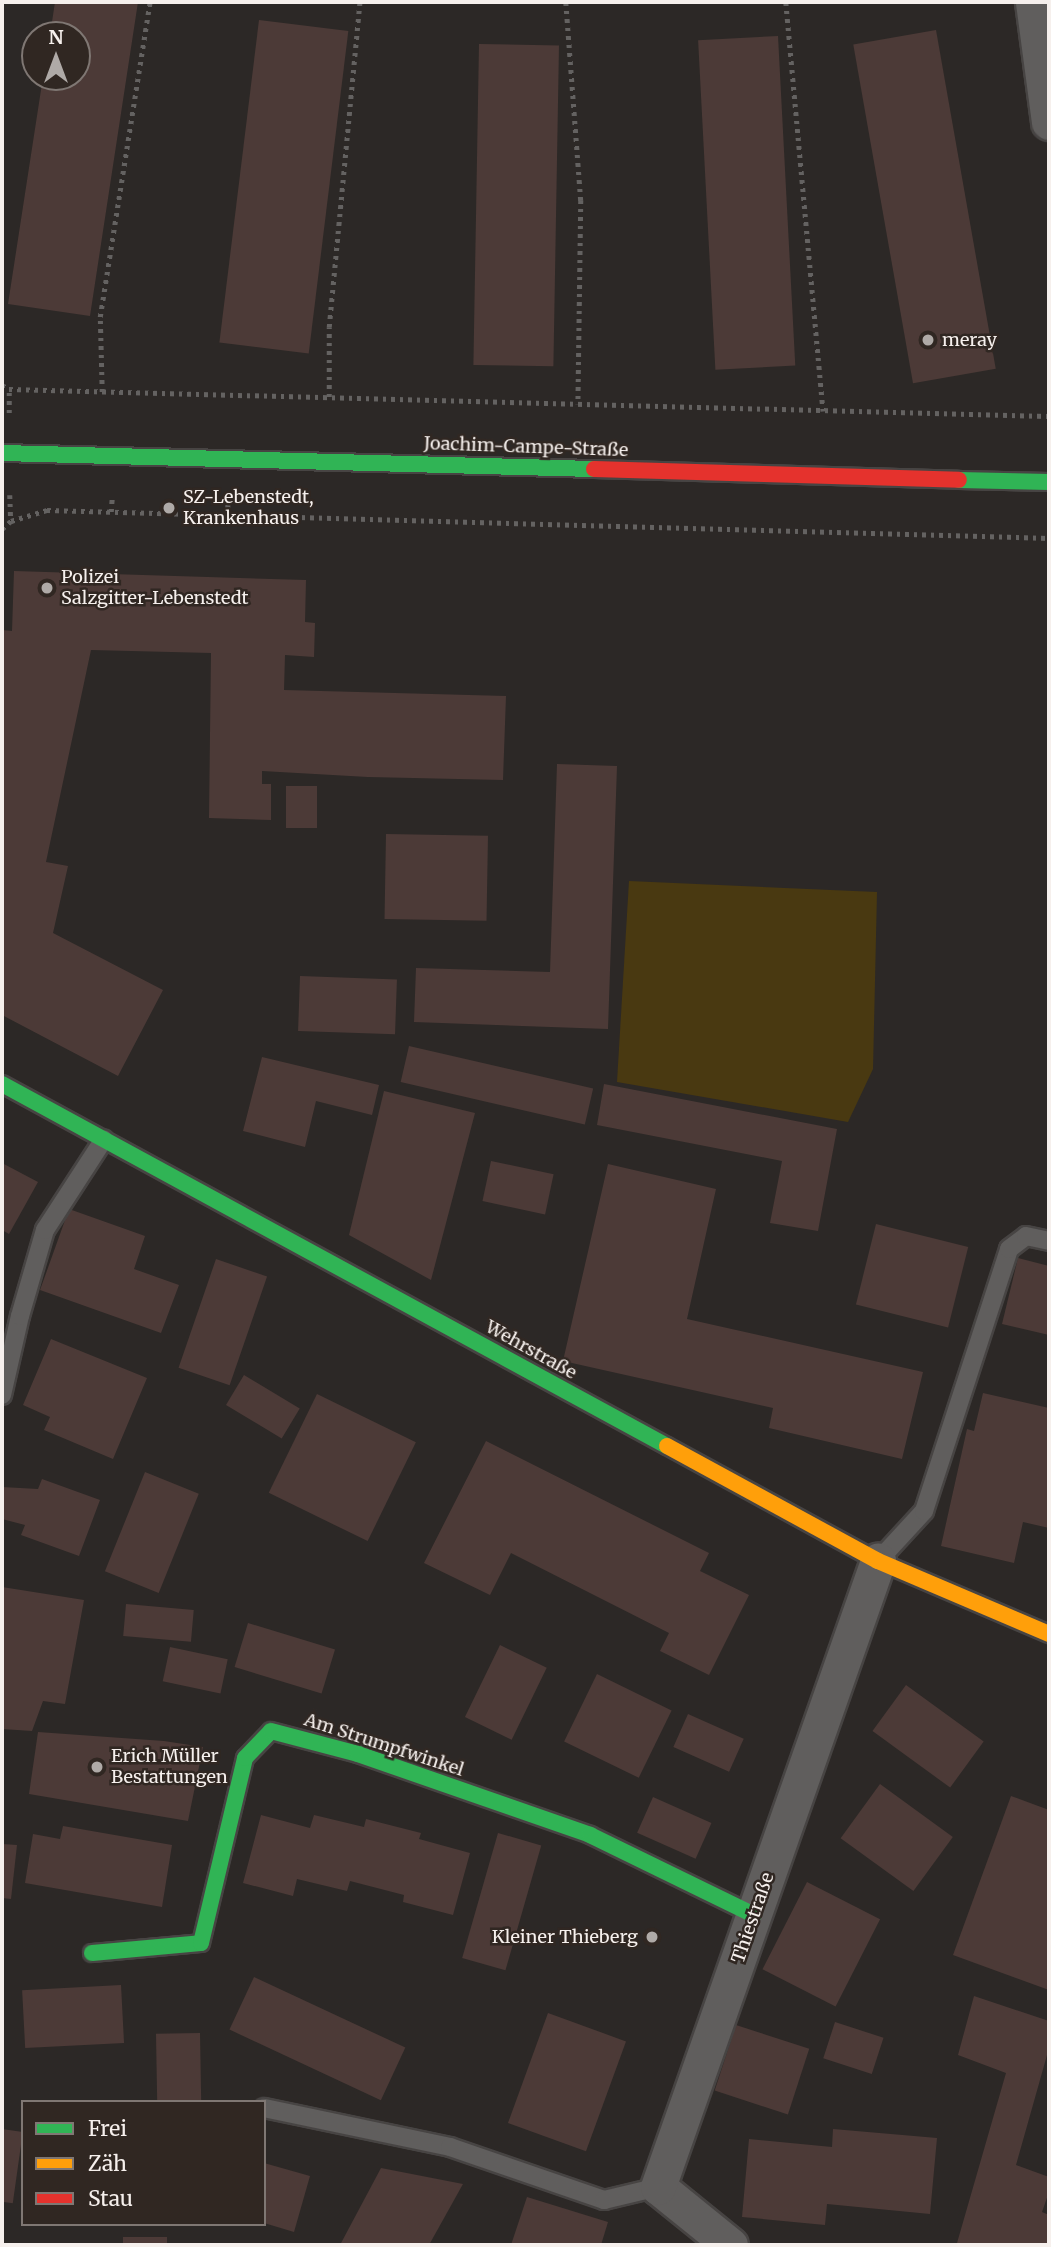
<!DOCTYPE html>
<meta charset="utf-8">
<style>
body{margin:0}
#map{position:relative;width:1051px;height:2247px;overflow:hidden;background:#2c2826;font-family:Merriweather,serif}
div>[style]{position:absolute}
.green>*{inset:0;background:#493911}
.building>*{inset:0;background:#4c3a37;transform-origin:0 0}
.path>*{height:4.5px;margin-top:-2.25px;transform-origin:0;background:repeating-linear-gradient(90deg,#646261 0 3.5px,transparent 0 8.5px)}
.roads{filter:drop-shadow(2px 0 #474443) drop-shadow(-2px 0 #474443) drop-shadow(0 2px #474443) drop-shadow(0 -2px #474443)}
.lane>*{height:18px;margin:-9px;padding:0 9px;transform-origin:9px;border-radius:9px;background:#605e5d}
.street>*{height:35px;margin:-17.5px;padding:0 17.5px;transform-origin:17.5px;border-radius:17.5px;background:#605e5d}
.fast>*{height:16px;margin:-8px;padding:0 8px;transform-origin:8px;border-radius:8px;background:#30b455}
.slow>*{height:16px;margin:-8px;padding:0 8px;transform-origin:8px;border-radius:8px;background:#ff9f0a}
.jam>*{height:16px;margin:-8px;padding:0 8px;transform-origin:8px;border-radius:8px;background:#e5322d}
.dots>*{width:19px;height:19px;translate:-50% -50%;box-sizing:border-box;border:4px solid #302722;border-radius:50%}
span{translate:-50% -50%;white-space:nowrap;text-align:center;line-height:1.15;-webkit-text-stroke:5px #302722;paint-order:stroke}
.poi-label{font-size:18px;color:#f6f0ed}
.left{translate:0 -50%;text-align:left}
.right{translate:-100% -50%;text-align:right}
.street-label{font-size:18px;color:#f6f0ed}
.frame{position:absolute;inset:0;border:4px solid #f6f0ed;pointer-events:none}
.legend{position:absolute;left:21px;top:2100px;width:245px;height:126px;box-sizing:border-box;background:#302722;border:2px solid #7f7773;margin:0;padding:9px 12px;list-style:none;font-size:21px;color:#f6f0ed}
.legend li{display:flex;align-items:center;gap:14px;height:35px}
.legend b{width:35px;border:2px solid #7f7773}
.north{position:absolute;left:21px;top:21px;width:70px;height:70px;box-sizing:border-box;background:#302722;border:2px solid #7f7773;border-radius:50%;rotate:0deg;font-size:19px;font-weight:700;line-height:28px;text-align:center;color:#f6f0ed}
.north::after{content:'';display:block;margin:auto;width:24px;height:32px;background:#afaaa7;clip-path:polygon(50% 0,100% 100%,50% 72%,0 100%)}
</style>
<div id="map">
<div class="green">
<div style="clip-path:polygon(629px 881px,877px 892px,873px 1069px,848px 1122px,617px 1082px)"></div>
</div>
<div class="building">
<div style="clip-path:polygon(55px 2px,138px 2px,90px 316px,8px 304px,43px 77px,77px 77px,77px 35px,50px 35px)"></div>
<div style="left:259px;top:20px;width:90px;height:325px;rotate:7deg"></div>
<div style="left:936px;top:30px;width:344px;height:84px;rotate:80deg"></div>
<div style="left:778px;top:36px;width:330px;height:80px;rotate:87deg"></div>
<div style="left:479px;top:44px;width:80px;height:321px;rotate:1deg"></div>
<div style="clip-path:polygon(14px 571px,306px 580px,305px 622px,315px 623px,314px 657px,285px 655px,284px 690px,506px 696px,503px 780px,368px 777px,262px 771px,262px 784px,271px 784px,271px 820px,209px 818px,211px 653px,91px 650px,46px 862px,68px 866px,53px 933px,163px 990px,118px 1076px,2px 1015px,2px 630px,12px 631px)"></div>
<div style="clip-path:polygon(557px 764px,617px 766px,608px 1029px,414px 1022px,416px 968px,550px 972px)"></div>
<div style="left:286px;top:786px;width:31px;height:42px"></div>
<div style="left:386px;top:834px;width:102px;height:85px;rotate:1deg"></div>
<div style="left:300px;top:976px;width:97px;height:55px;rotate:2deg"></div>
<div style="left:409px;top:1046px;width:189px;height:37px;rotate:13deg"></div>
<div style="clip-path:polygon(262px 1057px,379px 1085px,372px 1115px,316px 1101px,305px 1147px,243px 1131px)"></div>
<div style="clip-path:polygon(604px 1084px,837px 1129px,818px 1231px,770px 1223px,782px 1161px,597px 1125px)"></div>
<div style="clip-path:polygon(384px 1091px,475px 1113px,431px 1280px,349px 1235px)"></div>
<div style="left:491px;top:1161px;width:64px;height:41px;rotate:12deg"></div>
<div style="clip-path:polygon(2px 1163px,38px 1182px,9px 1234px,2px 1230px)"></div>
<div style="clip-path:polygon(608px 1164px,716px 1189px,687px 1319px,923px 1372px,902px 1459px,769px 1428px,773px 1408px,563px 1361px)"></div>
<div style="clip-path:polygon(69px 1209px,145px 1236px,134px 1269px,179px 1285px,161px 1333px,40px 1290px)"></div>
<div style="left:876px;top:1224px;width:95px;height:83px;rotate:14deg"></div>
<div style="clip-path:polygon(1018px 1258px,1049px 1266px,1049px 1335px,1002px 1324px)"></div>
<div style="left:216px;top:1259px;width:54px;height:115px;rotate:19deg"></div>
<div style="clip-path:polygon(51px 1339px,147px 1378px,113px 1459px,44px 1430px,50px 1417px,23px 1405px)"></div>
<div style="left:244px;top:1375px;width:65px;height:35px;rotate:31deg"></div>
<div style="clip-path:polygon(983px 1393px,1049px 1408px,1049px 1528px,1023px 1522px,1014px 1563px,941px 1546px,967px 1429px,974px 1431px)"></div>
<div style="left:317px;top:1394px;width:110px;height:110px;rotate:26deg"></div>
<div style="clip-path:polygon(486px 1441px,709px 1553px,700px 1571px,749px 1595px,709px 1675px,660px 1651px,669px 1633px,511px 1553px,490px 1595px,424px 1563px)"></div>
<div style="left:145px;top:1472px;width:58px;height:107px;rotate:22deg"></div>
<div style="clip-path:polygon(42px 1479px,100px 1500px,79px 1556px,21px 1535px,25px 1525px,2px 1519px,2px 1487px,38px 1489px)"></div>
<div style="clip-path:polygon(2px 1587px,84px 1600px,65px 1704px,43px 1701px,32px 1731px,2px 1729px)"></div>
<div style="left:126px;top:1604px;width:68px;height:32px;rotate:5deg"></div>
<div style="left:248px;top:1623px;width:91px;height:46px;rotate:17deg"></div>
<div style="left:500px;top:1645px;width:52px;height:80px;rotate:26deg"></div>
<div style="left:170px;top:1647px;width:59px;height:35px;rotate:12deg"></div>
<div style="left:597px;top:1674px;width:83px;height:75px;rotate:26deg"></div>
<div style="left:906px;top:1685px;width:96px;height:57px;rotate:36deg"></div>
<div style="left:688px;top:1714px;width:61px;height:36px;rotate:24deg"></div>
<div style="clip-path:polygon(38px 1732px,164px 1741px,203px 1747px,188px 1821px,29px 1794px)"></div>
<div style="left:880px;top:1784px;width:90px;height:67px;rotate:36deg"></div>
<div style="clip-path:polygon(1011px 1796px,1049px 1810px,1049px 1990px,953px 1955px)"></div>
<div style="left:653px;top:1797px;width:64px;height:39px;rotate:24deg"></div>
<div style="clip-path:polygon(261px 1815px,310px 1828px,314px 1815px,364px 1827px,366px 1819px,421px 1833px,419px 1839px,470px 1853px,453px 1915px,403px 1902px,404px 1895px,350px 1881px,347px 1891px,297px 1879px,293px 1896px,243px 1883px)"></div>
<div style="clip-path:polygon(63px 1826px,172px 1845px,162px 1907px,25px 1883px,33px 1834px,60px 1839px)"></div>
<div style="left:498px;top:1833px;width:45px;height:130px;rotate:16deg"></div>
<div style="clip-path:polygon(2px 1844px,17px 1845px,11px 1899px,2px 1898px)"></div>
<div style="left:807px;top:1882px;width:82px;height:98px;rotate:27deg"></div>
<div style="left:254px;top:1977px;width:167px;height:58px;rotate:25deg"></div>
<div style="left:121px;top:1985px;width:58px;height:99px;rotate:87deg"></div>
<div style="clip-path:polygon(974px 1996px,1049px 2021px,1049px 2048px,1016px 2165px,1049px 2177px,1049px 2192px,1042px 2212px,1049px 2215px,1049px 2245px,957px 2243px,1006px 2073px,958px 2055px)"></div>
<div style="left:548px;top:2013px;width:83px;height:117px;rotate:20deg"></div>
<div style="left:835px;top:2022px;width:51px;height:38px;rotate:18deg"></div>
<div style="left:736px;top:2025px;width:77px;height:69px;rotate:18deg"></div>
<div style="left:200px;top:2033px;width:69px;height:44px;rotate:89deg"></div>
<div style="left:2px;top:2129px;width:21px;height:72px;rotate:8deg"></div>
<div style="clip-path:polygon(833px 2129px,937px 2138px,930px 2214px,827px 2204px,825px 2225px,742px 2217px,749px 2139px,832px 2147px)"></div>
<div style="clip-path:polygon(264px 2163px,310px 2176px,294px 2232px,264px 2223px)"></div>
<div style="clip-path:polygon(381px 2168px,463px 2184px,429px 2245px,340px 2245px)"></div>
<div style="clip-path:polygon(527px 2197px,608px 2222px,601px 2245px,511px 2245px)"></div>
<div style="left:167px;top:2237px;width:8px;height:44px;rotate:90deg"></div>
</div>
<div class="path">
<div style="left:566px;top:2px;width:199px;rotate:85.7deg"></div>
<div style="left:581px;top:200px;width:204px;rotate:90.8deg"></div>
<div style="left:786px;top:2px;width:411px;rotate:84.8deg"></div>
<div style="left:2px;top:385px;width:8px;rotate:30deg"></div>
<div style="left:9px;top:389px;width:1040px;rotate:1.49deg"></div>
<div style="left:102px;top:392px;width:75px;rotate:-91.5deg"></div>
<div style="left:100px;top:317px;width:319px;rotate:-81deg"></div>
<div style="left:329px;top:397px;width:70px;rotate:-90deg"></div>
<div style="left:329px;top:327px;width:326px;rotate:-84.6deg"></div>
<div style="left:9px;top:413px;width:24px;rotate:-90deg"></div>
<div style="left:10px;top:495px;width:26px;rotate:88deg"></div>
<div style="left:111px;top:512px;width:16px;rotate:-86deg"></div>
<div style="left:227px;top:517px;width:17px;rotate:-87deg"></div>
<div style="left:2px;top:529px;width:12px;rotate:-42deg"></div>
<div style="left:11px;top:521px;width:38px;rotate:-17deg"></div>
<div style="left:47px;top:510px;width:1002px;rotate:1.6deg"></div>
</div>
<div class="roads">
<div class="lane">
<div style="left:2px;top:1395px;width:81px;rotate:-77.2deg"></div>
<div style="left:20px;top:1316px;width:90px;rotate:-73.8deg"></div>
<div style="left:45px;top:1230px;width:108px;rotate:-57deg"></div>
<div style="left:878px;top:1561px;width:68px;rotate:-47.4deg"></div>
<div style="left:924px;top:1511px;width:275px;rotate:-72deg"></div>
<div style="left:1009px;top:1249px;width:21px;rotate:-37deg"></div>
<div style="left:1026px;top:1236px;width:24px;rotate:12deg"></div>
<div style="left:264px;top:2108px;width:190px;rotate:11.8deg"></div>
<div style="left:450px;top:2147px;width:163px;rotate:19deg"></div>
<div style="left:604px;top:2200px;width:56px;rotate:-13.5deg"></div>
</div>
<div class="street">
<div style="left:1033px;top:2px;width:121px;rotate:82.4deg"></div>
<div style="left:730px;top:2245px;width:92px;rotate:-141.1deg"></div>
<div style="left:658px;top:2187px;width:664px;rotate:-70.64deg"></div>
</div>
<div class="fast">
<div style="left:2px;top:453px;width:592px;rotate:1.55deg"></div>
<div style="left:959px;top:480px;width:90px;rotate:1.3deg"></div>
<div style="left:2px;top:1084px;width:757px;rotate:28.56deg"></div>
<div style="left:92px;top:1953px;width:109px;rotate:-5.2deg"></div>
<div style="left:201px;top:1943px;width:190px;rotate:-76.6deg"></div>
<div style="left:245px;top:1758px;width:37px;rotate:-46deg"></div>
<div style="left:271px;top:1731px;width:90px;rotate:14.8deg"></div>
<div style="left:358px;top:1754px;width:246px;rotate:19.2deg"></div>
<div style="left:590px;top:1835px;width:182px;rotate:26deg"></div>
</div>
<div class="slow">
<div style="left:667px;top:1446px;width:240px;rotate:28.6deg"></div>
<div style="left:878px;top:1561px;width:186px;rotate:23.1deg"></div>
</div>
<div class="jam">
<div style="left:594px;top:469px;width:365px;rotate:1.7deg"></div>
</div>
</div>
<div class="dots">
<div style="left:928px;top:340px;background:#afaaa7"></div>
<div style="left:169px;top:508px;background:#afaaa7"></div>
<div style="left:47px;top:588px;background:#afaaa7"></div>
<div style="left:97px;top:1767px;background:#afaaa7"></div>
<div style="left:652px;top:1937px;background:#afaaa7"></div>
</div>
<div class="poi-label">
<span class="left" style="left:942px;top:340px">meray</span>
<span class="left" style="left:183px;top:508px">SZ-Lebenstedt,<br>Krankenhaus</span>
<span class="left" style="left:61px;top:588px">Polizei<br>Salzgitter-Lebenstedt</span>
<span class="left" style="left:111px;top:1767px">Erich Müller<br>Bestattungen</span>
<span class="right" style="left:638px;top:1937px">Kleiner Thieberg</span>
</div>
<div class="street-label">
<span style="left:526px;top:447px;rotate:2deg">Joachim-Campe-Straße</span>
<span style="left:531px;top:1350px;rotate:29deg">Wehrstraße</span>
<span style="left:384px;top:1745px;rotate:18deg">Am Strumpfwinkel</span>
<span style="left:753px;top:1918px;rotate:-71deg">Thiestraße</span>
</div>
<div class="frame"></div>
<ul class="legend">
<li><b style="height:9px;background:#30b455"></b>Frei</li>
<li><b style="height:9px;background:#ff9f0a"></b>Zäh</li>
<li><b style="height:9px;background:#e5322d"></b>Stau</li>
</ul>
<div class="north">N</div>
</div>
